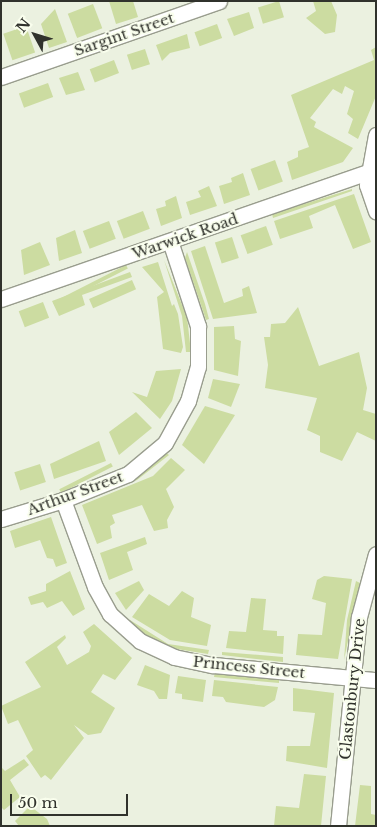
<!DOCTYPE html>
<style>
body{margin:0}
#map{position:relative;width:377px;height:827px;overflow:hidden;background:#ebf1e0;font-family:"Libre Baskerville",serif}
div>[style]{position:absolute}
.green>*{inset:0;background:#ccdca1;transform-origin:0 0}
.roads{filter:drop-shadow(1px 0 #999d8e) drop-shadow(-1px 0 #999d8e) drop-shadow(0 1px #999d8e) drop-shadow(0 -1px #999d8e)}
.street>*{height:15px;margin:-7.5px;padding:0 7.5px;transform-origin:7.5px;border-radius:7.5px;background:#fff}
span{translate:-50% -50%;white-space:nowrap;text-align:center;line-height:1.15;-webkit-text-stroke:4px #f9feed;paint-order:stroke}
.street-label{font-size:15px;color:#30322c}
.frame{position:absolute;inset:0;border:2px solid #30322c;pointer-events:none}
.north{position:absolute;left:10px;top:10px;width:50px;height:50px;-webkit-text-stroke:4px #f9feed;paint-order:stroke;rotate:309deg;font-size:14px;font-weight:700;line-height:20px;text-align:center;color:#30322c}
.north::after{content:'';display:block;margin:auto;width:18px;height:22px;background:#30322c;clip-path:polygon(50% 0,100% 100%,50% 72%,0 100%)}
.scale{position:absolute;left:10px;top:794px;width:118px;height:22px;box-sizing:border-box;border:2px solid #30322c;border-top:0;padding-left:6px;font-size:15px;line-height:18px;white-space:nowrap;color:#30322c;-webkit-text-stroke:4px #f9feed;paint-order:stroke}
</style>
<div id="map">
<div class="green">
<div style="clip-path:polygon(109px 1px,133px 1px,138px 17px,116px 24px)"></div>
<div style="left:279px;top:1px;width:17px;height:22px;rotate:73deg"></div>
<div style="clip-path:polygon(313px 1px,331px 1px,337px 15px,335px 32px,325px 34px,306px 18px,316px 11px)"></div>
<div style="left:93px;top:4px;width:26px;height:27px;rotate:69deg"></div>
<div style="clip-path:polygon(55px 9px,67px 42px,49px 48px,41px 24px)"></div>
<div style="clip-path:polygon(249px 12px,254px 28px,234px 36px,227px 19px)"></div>
<div style="left:217px;top:24px;width:15px;height:24px;rotate:70deg"></div>
<div style="left:26px;top:26px;width:28px;height:24px;rotate:71deg"></div>
<div style="clip-path:polygon(187px 34px,190px 48px,170px 53px,162px 61px,156px 45px)"></div>
<div style="clip-path:polygon(376px 47px,376px 96px,358px 139px,348px 133px,353px 119px,347px 114px,354px 91px,345px 86px,342px 94px,333px 89px,310px 118px,316px 122px,314px 127px,353px 148px,343px 162px,292px 180px,287px 162px,298px 157px,298px 151px,309px 147px,291px 95px,374px 60px,371px 50px)"></div>
<div style="left:145px;top:49px;width:16px;height:19px;rotate:72deg"></div>
<div style="left:114px;top:60px;width:14px;height:26px;rotate:69deg"></div>
<div style="clip-path:polygon(78px 72px,85px 90px,66px 95px,59px 78px)"></div>
<div style="left:48px;top:83px;width:15px;height:31px;rotate:70deg"></div>
<div style="left:275px;top:160px;width:23px;height:26px;rotate:70deg"></div>
<div style="clip-path:polygon(243px 173px,250px 195px,224px 204px,219px 186px,232px 182px,231px 178px)"></div>
<div style="clip-path:polygon(209px 186px,217px 206px,190px 215px,186px 202px,201px 197px,198px 191px)"></div>
<div style="clip-path:polygon(352px 189px,352px 191px,273px 218px,272px 214px)"></div>
<div style="clip-path:polygon(354px 194px,371px 242px,353px 249px,335px 205px,309px 216px,313px 228px,280px 239px,274px 221px)"></div>
<div style="clip-path:polygon(176px 196px,182px 218px,161px 226px,156px 209px,166px 206px,165px 201px)"></div>
<div style="left:143px;top:211px;width:19px;height:28px;rotate:69deg"></div>
<div style="left:109px;top:221px;width:19px;height:28px;rotate:69deg"></div>
<div style="left:266px;top:226px;width:20px;height:27px;rotate:70deg"></div>
<div style="clip-path:polygon(75px 230px,82px 253px,59px 261px,56px 238px)"></div>
<div style="left:232px;top:237px;width:22px;height:18px;rotate:72deg"></div>
<div style="clip-path:polygon(40px 242px,50px 265px,24px 275px,21px 250px)"></div>
<div style="clip-path:polygon(205px 246px,224px 303px,243px 296px,242px 289px,249px 286px,257px 313px,213px 319px,191px 251px)"></div>
<div style="clip-path:polygon(187px 252px,205px 304px,209px 319px,206px 320px,185px 258px)"></div>
<div style="clip-path:polygon(164px 260px,187px 317px,191px 352px,186px 352px,182px 316px)"></div>
<div style="clip-path:polygon(158px 262px,172px 306px,174px 304px,178px 314px,183px 347px,181px 353px,163px 349px,157px 297px,164px 292px,142px 267px)"></div>
<div style="left:126px;top:265px;width:4px;height:82px;rotate:63deg"></div>
<div style="clip-path:polygon(130px 272px,132px 277px,82px 295px,85px 305px,59px 316px,52px 301px)"></div>
<div style="left:132px;top:280px;width:10px;height:47px;rotate:66deg"></div>
<div style="left:43px;top:302px;width:17px;height:26px;rotate:69deg"></div>
<div style="clip-path:polygon(298px 307px,319px 366px,359px 352px,367px 388px,363px 410px,376px 414px,376px 441px,357px 432px,342px 461px,320px 452px,320px 436px,307px 430px,317px 398px,265px 388px,268px 365px,264px 337px,270px 337px,271px 324px,285px 323px)"></div>
<div style="clip-path:polygon(234px 326px,235px 339px,241px 341px,238px 376px,214px 370px,214px 327px)"></div>
<div style="clip-path:polygon(181px 369px,172px 401px,160px 419px,132px 392px,147px 397px,156px 371px)"></div>
<div style="clip-path:polygon(213px 379px,240px 384px,231px 407px,208px 398px)"></div>
<div style="clip-path:polygon(205px 406px,235px 415px,204px 464px,182px 445px)"></div>
<div style="clip-path:polygon(136px 412px,152px 428px,119px 455px,109px 432px)"></div>
<div style="clip-path:polygon(99px 441px,106px 461px,54px 479px,50px 464px)"></div>
<div style="clip-path:polygon(165px 452px,169px 455px,137px 480px,81px 501px)"></div>
<div style="clip-path:polygon(171px 458px,185px 470px,166px 489px,174px 507px,167px 520px,168px 528px,154px 531px,142px 505px,112px 515px,115px 523px,110px 526px,112px 538px,97px 544px,82px 505px,153px 476px)"></div>
<div style="left:111px;top:463px;width:4px;height:58px;rotate:63deg"></div>
<div style="left:40px;top:464px;width:19px;height:27px;rotate:72deg"></div>
<div style="clip-path:polygon(51px 517px,67px 563px,56px 567px,53px 559px,47px 558px,40px 540px,15px 548px,10px 531px)"></div>
<div style="clip-path:polygon(145px 537px,147px 544px,127px 552px,133px 570px,109px 580px,100px 553px)"></div>
<div style="clip-path:polygon(70px 571px,85px 609px,73px 616px,62px 601px,47px 608px,43px 602px,31px 605px,28px 597px,46px 591px,46px 584px)"></div>
<div style="clip-path:polygon(324px 576px,352px 579px,338px 659px,296px 655px,298px 634px,322px 635px,326px 603px,312px 599px,317px 580px)"></div>
<div style="clip-path:polygon(139px 581px,144px 590px,126px 610px,115px 593px)"></div>
<div style="clip-path:polygon(356px 581px,360px 583px,344px 660px,347px 620px)"></div>
<div style="clip-path:polygon(182px 591px,194px 598px,191px 617px,211px 625px,207px 646px,170px 640px,132px 617px,149px 594px,169px 606px)"></div>
<div style="clip-path:polygon(251px 598px,266px 599px,263px 630px,277px 631px,277px 636px,284px 636px,283px 654px,226px 648px,229px 631px,246px 632px)"></div>
<div style="clip-path:polygon(130px 620px,168px 644px,209px 650px,208px 654px,164px 647px,126px 622px)"></div>
<div style="clip-path:polygon(94px 624px,132px 658px,115px 680px,103px 674px,91px 692px,115px 708px,101px 733px,88px 735px,74px 725px,84px 738px,51px 780px,45px 775px,41px 778px,26px 756px,33px 750px,18px 720px,8px 724px,1px 706px,41px 687px,25px 662px,65px 635px,66px 638px,57px 647px,67px 665px,89px 652px,91px 646px,83px 632px)"></div>
<div style="clip-path:polygon(222px 652px,283px 657px,283px 662px,222px 655px)"></div>
<div style="clip-path:polygon(145px 665px,170px 675px,167px 699px,159px 699px,154px 691px,137px 685px)"></div>
<div style="clip-path:polygon(215px 672px,279px 679px,279px 683px,214px 677px)"></div>
<div style="clip-path:polygon(178px 676px,206px 680px,203px 702px,182px 699px,182px 694px,175px 693px)"></div>
<div style="clip-path:polygon(214px 680px,278px 687px,275px 700px,264px 707px,226px 702px,223px 697px,212px 696px)"></div>
<div style="clip-path:polygon(293px 688px,334px 693px,327px 768px,286px 761px,287px 746px,310px 746px,315px 713px,293px 711px)"></div>
<div style="clip-path:polygon(24px 759px,29px 765px,10px 780px,20px 797px,4px 810px,1px 807px,1px 767px,5px 771px)"></div>
<div style="clip-path:polygon(304px 774px,326px 776px,321px 826px,274px 826px,276px 806px,299px 808px)"></div>
<div style="clip-path:polygon(360px 785px,371px 786px,371px 814px,376px 815px,376px 826px,355px 826px)"></div>
<div style="clip-path:polygon(30px 806px,47px 819px,50px 826px,19px 826px,15px 821px)"></div>
</div>
<div class="roads">
<div class="street">
<div style="left:1px;top:77px;width:231px;rotate:-19.2deg"></div>
<div style="left:376px;top:135px;width:51px;rotate:100.2deg"></div>
<div style="left:367px;top:185px;width:28px;rotate:71deg"></div>
<div style="left:1px;top:299px;width:388px;rotate:-19.1deg"></div>
<div style="left:63px;top:500px;width:93px;rotate:69.8deg"></div>
<div style="left:95px;top:587px;width:31px;rotate:61deg"></div>
<div style="left:110px;top:614px;width:40px;rotate:42deg"></div>
<div style="left:140px;top:641px;width:38px;rotate:25deg"></div>
<div style="left:174px;top:657px;width:40px;rotate:12deg"></div>
<div style="left:213px;top:665px;width:164px;rotate:5.3deg"></div>
<div style="left:1px;top:519px;width:65px;rotate:-17deg"></div>
<div style="left:63px;top:500px;width:70px;rotate:-21.8deg"></div>
<div style="left:128px;top:474px;width:48px;rotate:-40deg"></div>
<div style="left:165px;top:443px;width:48px;rotate:-61.3deg"></div>
<div style="left:188px;top:401px;width:35px;rotate:-74deg"></div>
<div style="left:198px;top:367px;width:41px;rotate:-90deg"></div>
<div style="left:198px;top:326px;width:89px;rotate:-108.2deg"></div>
<div style="left:338px;top:826px;width:210px;rotate:-84.3deg"></div>
<div style="left:359px;top:617px;width:65px;rotate:-74.9deg"></div>
</div>
</div>
<div class="street-label">
<span style="left:124px;top:34px;rotate:-19deg">Sargint Street</span>
<span style="left:185px;top:236px;rotate:-19deg">Warwick Road</span>
<span style="left:75px;top:493px;rotate:-20deg">Arthur Street</span>
<span style="left:249px;top:667px;rotate:6deg">Princess Street</span>
<span style="left:352px;top:689px;rotate:-84deg">Glastonbury Drive</span>
</div>
<div class="frame"></div>
<div class="north">N</div>
<div class="scale">50 m</div>
</div>
